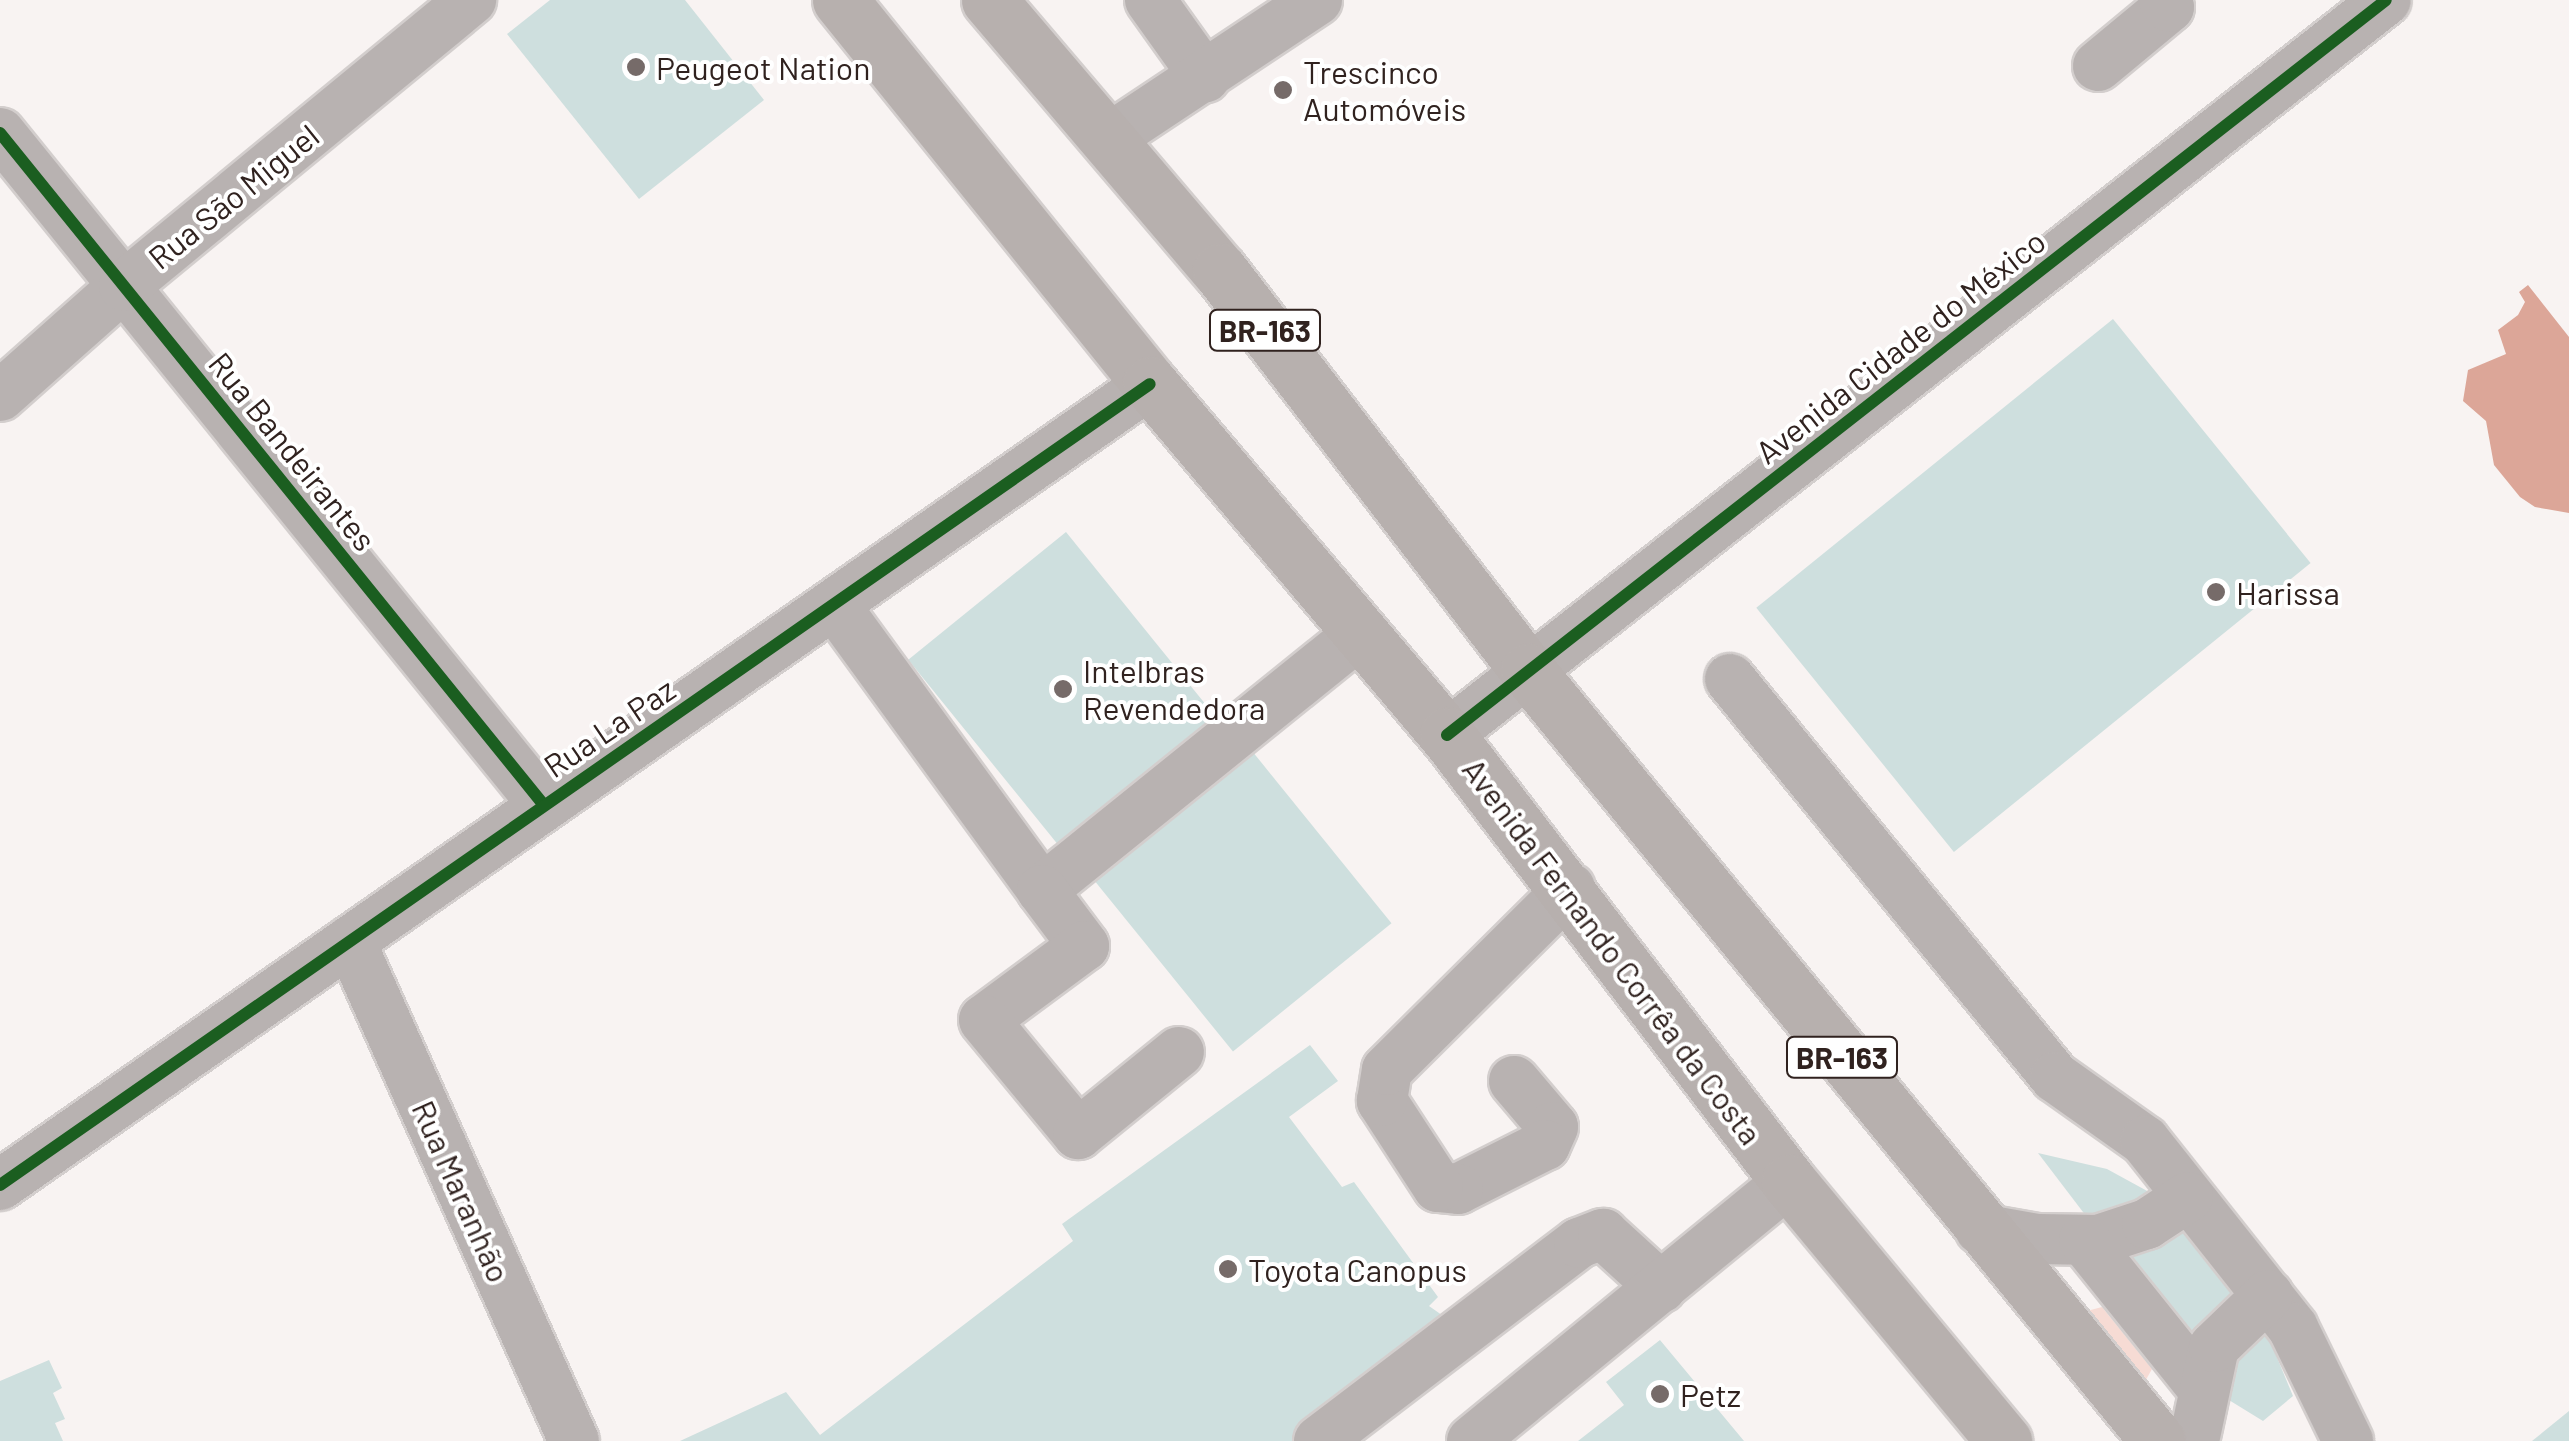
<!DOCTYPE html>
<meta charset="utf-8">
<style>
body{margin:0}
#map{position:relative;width:2569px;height:1441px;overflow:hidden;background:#f8f3f2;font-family:Barlow,sans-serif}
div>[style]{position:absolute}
.green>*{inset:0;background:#f6dbd4}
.water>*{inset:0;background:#dca698}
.building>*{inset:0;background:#cedfde;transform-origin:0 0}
.roads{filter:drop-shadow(2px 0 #d3cecd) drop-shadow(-2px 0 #d3cecd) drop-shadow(0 2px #d3cecd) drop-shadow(0 -2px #d3cecd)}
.minor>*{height:50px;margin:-25px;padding:0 25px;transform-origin:25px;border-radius:25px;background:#b8b2b1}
.highway>*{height:55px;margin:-27.5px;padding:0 27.5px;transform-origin:27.5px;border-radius:27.5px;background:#b7b0ae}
.cycleway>*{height:12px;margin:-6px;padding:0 6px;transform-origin:6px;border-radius:6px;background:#1b5e20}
.dots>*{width:28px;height:28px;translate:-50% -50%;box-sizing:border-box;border:5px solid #fff;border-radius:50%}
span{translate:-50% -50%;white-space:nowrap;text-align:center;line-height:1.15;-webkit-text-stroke:8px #fff;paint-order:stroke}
.shield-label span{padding:2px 8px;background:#fff;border:2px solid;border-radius:8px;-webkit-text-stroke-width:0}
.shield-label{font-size:30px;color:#30221f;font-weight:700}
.poi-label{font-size:32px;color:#30221f}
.left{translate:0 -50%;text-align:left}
.street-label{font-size:32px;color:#30221f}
</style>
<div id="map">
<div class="green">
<div style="clip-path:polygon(2102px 1307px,2152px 1369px,2143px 1385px,2083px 1312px)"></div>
</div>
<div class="water">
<div style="clip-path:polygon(2528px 285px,2569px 337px,2569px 513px,2535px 507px,2520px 497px,2494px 465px,2486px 421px,2463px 401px,2468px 370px,2506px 354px,2498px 330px,2518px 315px,2525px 302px,2519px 292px)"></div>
</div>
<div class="building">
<div style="clip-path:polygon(550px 0,685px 0,764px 100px,639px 199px,507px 34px)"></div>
<div style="left:2113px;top:319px;width:314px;height:459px;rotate:51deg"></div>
<div style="left:1066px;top:532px;width:240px;height:203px;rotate:51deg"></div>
<div style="left:1248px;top:746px;width:228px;height:204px;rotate:51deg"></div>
<div style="clip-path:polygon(1310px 1045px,1338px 1081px,1289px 1117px,1342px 1187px,1354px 1182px,1438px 1297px,1429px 1306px,1449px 1320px,1300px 1441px,680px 1441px,786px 1392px,820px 1435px,1073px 1241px,1062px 1224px)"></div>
<div style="clip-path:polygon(2038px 1153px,2107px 1169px,2160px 1198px,2254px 1302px,2293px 1396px,2263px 1421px,2224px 1397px)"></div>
<div style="clip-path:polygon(1660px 1340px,1744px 1441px,1578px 1441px,1624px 1405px,1606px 1382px)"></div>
<div style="clip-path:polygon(49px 1360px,62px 1388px,53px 1393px,65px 1419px,55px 1423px,63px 1441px,0 1441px,0 1381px)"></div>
<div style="clip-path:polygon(2569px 1411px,2569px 1441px,2532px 1441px)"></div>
</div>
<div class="roads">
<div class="minor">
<div style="left:1150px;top:0;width:95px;rotate:54.5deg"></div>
<div style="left:2098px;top:66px;width:92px;rotate:-39.7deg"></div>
<div style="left:2169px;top:7px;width:9px;rotate:-126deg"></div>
<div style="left:0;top:133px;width:863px;rotate:51.02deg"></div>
<div style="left:1108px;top:139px;width:251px;rotate:-33.6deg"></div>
<div style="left:0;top:396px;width:166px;rotate:-41.6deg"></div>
<div style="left:124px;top:286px;width:450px;rotate:-39.5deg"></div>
<div style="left:836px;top:607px;width:350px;rotate:53.9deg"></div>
<div style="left:1042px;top:890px;width:410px;rotate:-38.9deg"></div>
<div style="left:1730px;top:679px;width:514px;rotate:50.77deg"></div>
<div style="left:2055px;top:1077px;width:110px;rotate:35.4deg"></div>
<div style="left:2145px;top:1141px;width:238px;rotate:51.6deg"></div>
<div style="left:2293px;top:1328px;width:126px;rotate:64deg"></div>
<div style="left:1447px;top:735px;width:1192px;rotate:-38.05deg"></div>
<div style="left:1042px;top:890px;width:70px;rotate:53.1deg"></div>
<div style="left:1084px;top:946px;width:124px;rotate:143.5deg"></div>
<div style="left:984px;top:1020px;width:148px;rotate:50.5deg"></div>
<div style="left:1078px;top:1134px;width:130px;rotate:-39.1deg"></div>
<div style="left:350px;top:941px;width:548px;rotate:65.87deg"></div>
<div style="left:1514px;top:1081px;width:60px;rotate:49.7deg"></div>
<div style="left:1553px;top:1127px;width:20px;rotate:114deg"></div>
<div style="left:1545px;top:1145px;width:97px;rotate:153.2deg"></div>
<div style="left:1458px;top:1189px;width:20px;rotate:-174deg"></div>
<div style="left:1438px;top:1187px;width:103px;rotate:-123.1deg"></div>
<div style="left:1382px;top:1101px;width:31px;rotate:-81deg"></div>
<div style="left:1387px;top:1070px;width:258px;rotate:-44.8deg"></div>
<div style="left:0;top:1185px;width:1401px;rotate:-34.86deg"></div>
<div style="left:1980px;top:1229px;width:59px;rotate:9.8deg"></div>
<div style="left:2038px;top:1239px;width:60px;rotate:1deg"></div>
<div style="left:2098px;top:1240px;width:52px;rotate:-18.1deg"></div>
<div style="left:2147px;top:1224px;width:49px;rotate:-33.4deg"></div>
<div style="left:2084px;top:1240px;width:187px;rotate:51.3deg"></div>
<div style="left:1319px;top:1441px;width:327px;rotate:-37.3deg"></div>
<div style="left:1579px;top:1243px;width:26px;rotate:-21deg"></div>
<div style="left:1603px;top:1234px;width:79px;rotate:42.4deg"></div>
<div style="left:1472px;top:1441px;width:409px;rotate:-39.3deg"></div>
<div style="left:2194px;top:1441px;width:96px;rotate:-78deg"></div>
<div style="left:2214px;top:1347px;width:75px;rotate:-43.9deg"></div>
</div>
<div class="highway">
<div style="left:840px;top:0;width:494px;rotate:51.1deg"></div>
<div style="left:1150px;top:384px;width:460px;rotate:49.8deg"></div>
<div style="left:1447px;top:735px;width:563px;rotate:52.58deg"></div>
<div style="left:1789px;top:1182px;width:337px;rotate:50.3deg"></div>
<div style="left:989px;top:0;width:356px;rotate:49.6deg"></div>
<div style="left:1220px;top:271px;width:505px;rotate:52.4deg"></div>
<div style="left:1528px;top:671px;width:995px;rotate:50.71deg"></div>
</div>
</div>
<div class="cycleway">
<div style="left:0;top:133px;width:863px;rotate:51.02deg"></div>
<div style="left:1447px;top:735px;width:1192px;rotate:-38.05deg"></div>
<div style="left:0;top:1185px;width:1401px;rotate:-34.86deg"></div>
</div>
<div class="dots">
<div style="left:636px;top:67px;background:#766b69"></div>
<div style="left:1283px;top:90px;background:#766b69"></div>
<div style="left:2216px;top:592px;background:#766b69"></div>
<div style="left:1063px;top:689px;background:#766b69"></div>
<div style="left:1228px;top:1269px;background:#766b69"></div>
<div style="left:1660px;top:1394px;background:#766b69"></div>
</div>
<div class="shield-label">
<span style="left:1265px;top:330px">BR-163</span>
<span style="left:1842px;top:1057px">BR-163</span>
</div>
<div class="poi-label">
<span class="left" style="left:656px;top:67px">Peugeot Nation</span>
<span class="left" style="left:1303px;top:90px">Trescinco<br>Automóveis</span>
<span class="left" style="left:2236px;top:592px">Harissa</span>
<span class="left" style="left:1083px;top:689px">Intelbras<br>Revendedora</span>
<span class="left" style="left:1248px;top:1269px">Toyota Canopus</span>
<span class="left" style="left:1680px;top:1394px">Petz</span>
</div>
<div class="street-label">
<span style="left:233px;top:196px;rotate:-39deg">Rua São Miguel</span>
<span style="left:1900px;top:346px;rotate:-38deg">Avenida Cidade do México</span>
<span style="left:293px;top:451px;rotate:51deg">Rua Bandeirantes</span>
<span style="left:609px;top:727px;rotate:-34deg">Rua La Paz</span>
<span style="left:1613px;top:951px;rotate:53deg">Avenida Fernando Corrêa da Costa</span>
<span style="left:462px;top:1191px;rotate:66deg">Rua Maranhão</span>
</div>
</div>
